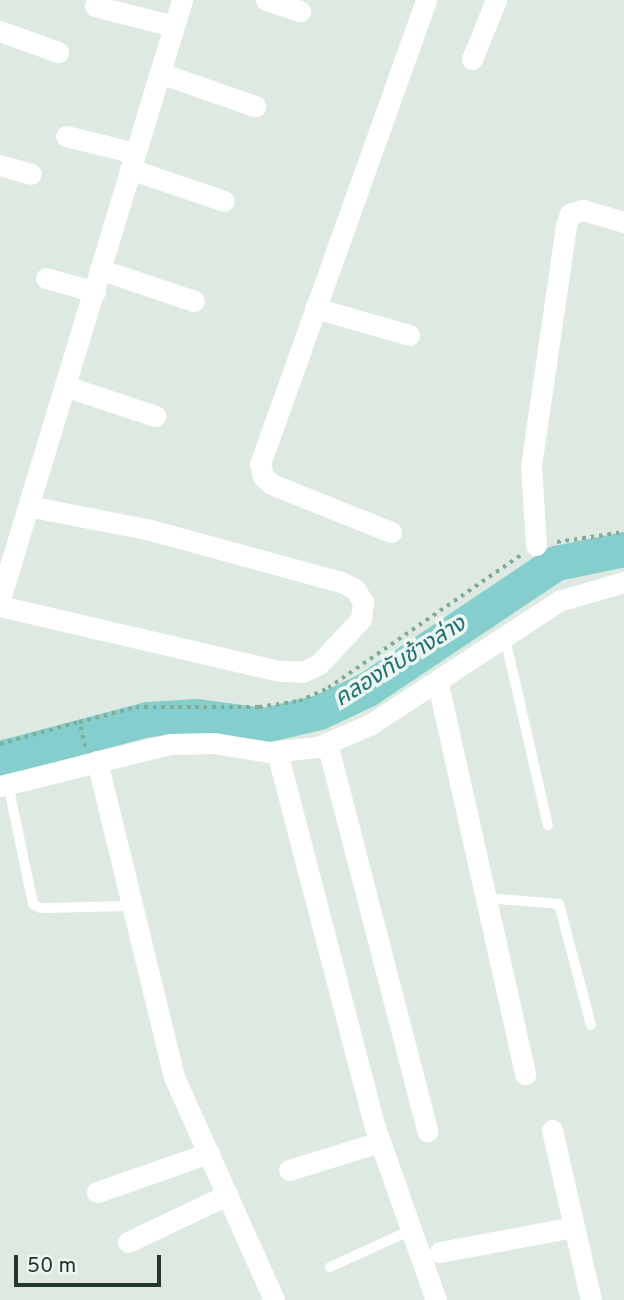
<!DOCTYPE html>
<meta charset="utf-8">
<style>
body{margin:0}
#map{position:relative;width:624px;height:1300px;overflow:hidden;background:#dee9e2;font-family:Overpass,"Noto Sans Thai",sans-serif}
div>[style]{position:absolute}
.river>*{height:35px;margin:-17.5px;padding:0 17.5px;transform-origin:17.5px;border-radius:17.5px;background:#85cece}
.path>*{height:3.5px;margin-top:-1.75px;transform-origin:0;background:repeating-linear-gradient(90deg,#7eac97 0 3.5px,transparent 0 8.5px)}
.service>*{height:10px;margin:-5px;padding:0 5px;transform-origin:5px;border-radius:5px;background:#fff}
.minor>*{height:21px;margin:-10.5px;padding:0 10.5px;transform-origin:10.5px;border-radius:10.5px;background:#fff}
span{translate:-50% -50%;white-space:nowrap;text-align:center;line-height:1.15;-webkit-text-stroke:7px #eef6f1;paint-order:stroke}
.water-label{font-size:23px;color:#1c7172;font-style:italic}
.scale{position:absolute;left:14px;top:1255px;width:147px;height:32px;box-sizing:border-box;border:4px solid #20382e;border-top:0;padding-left:9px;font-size:21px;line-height:24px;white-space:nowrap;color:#20382e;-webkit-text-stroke:5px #eef6f1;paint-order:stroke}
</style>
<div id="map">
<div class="river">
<div style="left:0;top:758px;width:153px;rotate:-14.8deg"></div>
<div style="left:148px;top:719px;width:49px;rotate:-3.5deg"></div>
<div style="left:197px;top:716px;width:68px;rotate:7.7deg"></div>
<div style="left:264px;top:725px;width:57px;rotate:-13.3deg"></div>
<div style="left:319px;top:712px;width:52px;rotate:-25.1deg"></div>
<div style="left:366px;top:690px;width:229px;rotate:-33.8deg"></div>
<div style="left:556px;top:563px;width:69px;rotate:-11.6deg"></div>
</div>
<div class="path">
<div style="left:557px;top:542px;width:68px;rotate:-8.5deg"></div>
<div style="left:0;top:744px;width:82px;rotate:-15.6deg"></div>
<div style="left:85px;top:747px;width:26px;rotate:-103deg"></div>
<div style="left:79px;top:722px;width:59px;rotate:-14.7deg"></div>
<div style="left:136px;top:707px;width:123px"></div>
<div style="left:259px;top:707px;width:40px;rotate:-8.5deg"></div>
<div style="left:299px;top:701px;width:32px;rotate:-24deg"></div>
<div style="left:328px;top:688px;width:234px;rotate:-34.6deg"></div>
</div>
<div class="service">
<div style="left:505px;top:638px;width:192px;rotate:77.1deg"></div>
<div style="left:8px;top:784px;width:123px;rotate:78.2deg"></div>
<div style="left:33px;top:904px;width:9px;rotate:27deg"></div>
<div style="left:41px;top:908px;width:91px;rotate:-1.3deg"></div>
<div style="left:486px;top:898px;width:73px;rotate:4.7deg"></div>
<div style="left:559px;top:904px;width:125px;rotate:75.2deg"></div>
<div style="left:330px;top:1267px;width:87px;rotate:-24.5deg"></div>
</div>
<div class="minor">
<div style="left:266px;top:0;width:36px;rotate:18deg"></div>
<div style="left:95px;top:6px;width:81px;rotate:14.2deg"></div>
<div style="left:0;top:31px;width:62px;rotate:19.9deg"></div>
<div style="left:472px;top:59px;width:64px;rotate:-67.9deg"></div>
<div style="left:160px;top:73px;width:101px;rotate:19.2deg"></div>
<div style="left:66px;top:136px;width:71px;rotate:13.8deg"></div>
<div style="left:0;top:165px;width:32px;rotate:16deg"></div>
<div style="left:130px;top:169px;width:99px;rotate:18.8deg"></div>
<div style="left:102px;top:270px;width:97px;rotate:18.6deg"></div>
<div style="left:46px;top:278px;width:51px;rotate:15.9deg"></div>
<div style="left:315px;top:308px;width:98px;rotate:16deg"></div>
<div style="left:65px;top:386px;width:95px;rotate:18.4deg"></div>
<div style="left:391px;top:532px;width:129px;rotate:-158.2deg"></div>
<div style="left:271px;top:484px;width:11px;rotate:-135deg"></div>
<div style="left:263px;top:476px;width:12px;rotate:-104deg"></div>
<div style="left:260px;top:464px;width:493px;rotate:-70.3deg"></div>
<div style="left:536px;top:545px;width:79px;rotate:-93.6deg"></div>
<div style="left:531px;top:466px;width:243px;rotate:-81.7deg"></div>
<div style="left:566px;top:226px;width:13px;rotate:-72deg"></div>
<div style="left:570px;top:214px;width:14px;rotate:-17deg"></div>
<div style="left:583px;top:210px;width:43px;rotate:16.3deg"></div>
<div style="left:0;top:599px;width:626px;rotate:-73.1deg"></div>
<div style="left:0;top:606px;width:287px;rotate:13.1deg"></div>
<div style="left:280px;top:671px;width:23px;rotate:2deg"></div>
<div style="left:303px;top:672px;width:18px;rotate:-27deg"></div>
<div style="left:319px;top:664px;width:62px;rotate:-47deg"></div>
<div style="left:361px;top:619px;width:17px;rotate:-83deg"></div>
<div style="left:363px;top:602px;width:15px;rotate:-122deg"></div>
<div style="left:355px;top:589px;width:16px;rotate:-153deg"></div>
<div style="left:341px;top:582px;width:197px;rotate:-164.7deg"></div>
<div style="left:151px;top:530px;width:125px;rotate:-169deg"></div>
<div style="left:438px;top:684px;width:400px;rotate:77.4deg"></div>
<div style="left:327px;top:743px;width:401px;rotate:75.5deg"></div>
<div style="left:277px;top:752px;width:388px;rotate:75.4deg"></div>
<div style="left:375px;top:1127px;width:183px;rotate:70.6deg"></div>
<div style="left:97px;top:761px;width:325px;rotate:76.3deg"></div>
<div style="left:174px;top:1077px;width:244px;rotate:65.8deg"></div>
<div style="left:0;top:786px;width:175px;rotate:-13.9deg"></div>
<div style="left:170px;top:744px;width:44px;rotate:-1.3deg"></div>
<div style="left:214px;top:743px;width:56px;rotate:9.3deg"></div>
<div style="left:269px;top:752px;width:49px;rotate:-5.8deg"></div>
<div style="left:318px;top:747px;width:58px;rotate:-23.5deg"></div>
<div style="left:371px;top:724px;width:225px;rotate:-33.2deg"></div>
<div style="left:559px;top:601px;width:68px;rotate:-16.3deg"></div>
<div style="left:552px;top:1130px;width:174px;rotate:77.1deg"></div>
<div style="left:289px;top:1170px;width:95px;rotate:-17.1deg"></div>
<div style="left:97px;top:1192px;width:119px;rotate:-19.2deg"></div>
<div style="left:128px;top:1242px;width:110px;rotate:-25.4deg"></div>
<div style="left:440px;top:1252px;width:136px;rotate:-10.6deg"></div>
</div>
<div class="water-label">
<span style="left:401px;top:663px;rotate:-32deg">คลองทับช้างล่าง</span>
</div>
<div class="scale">50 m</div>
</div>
